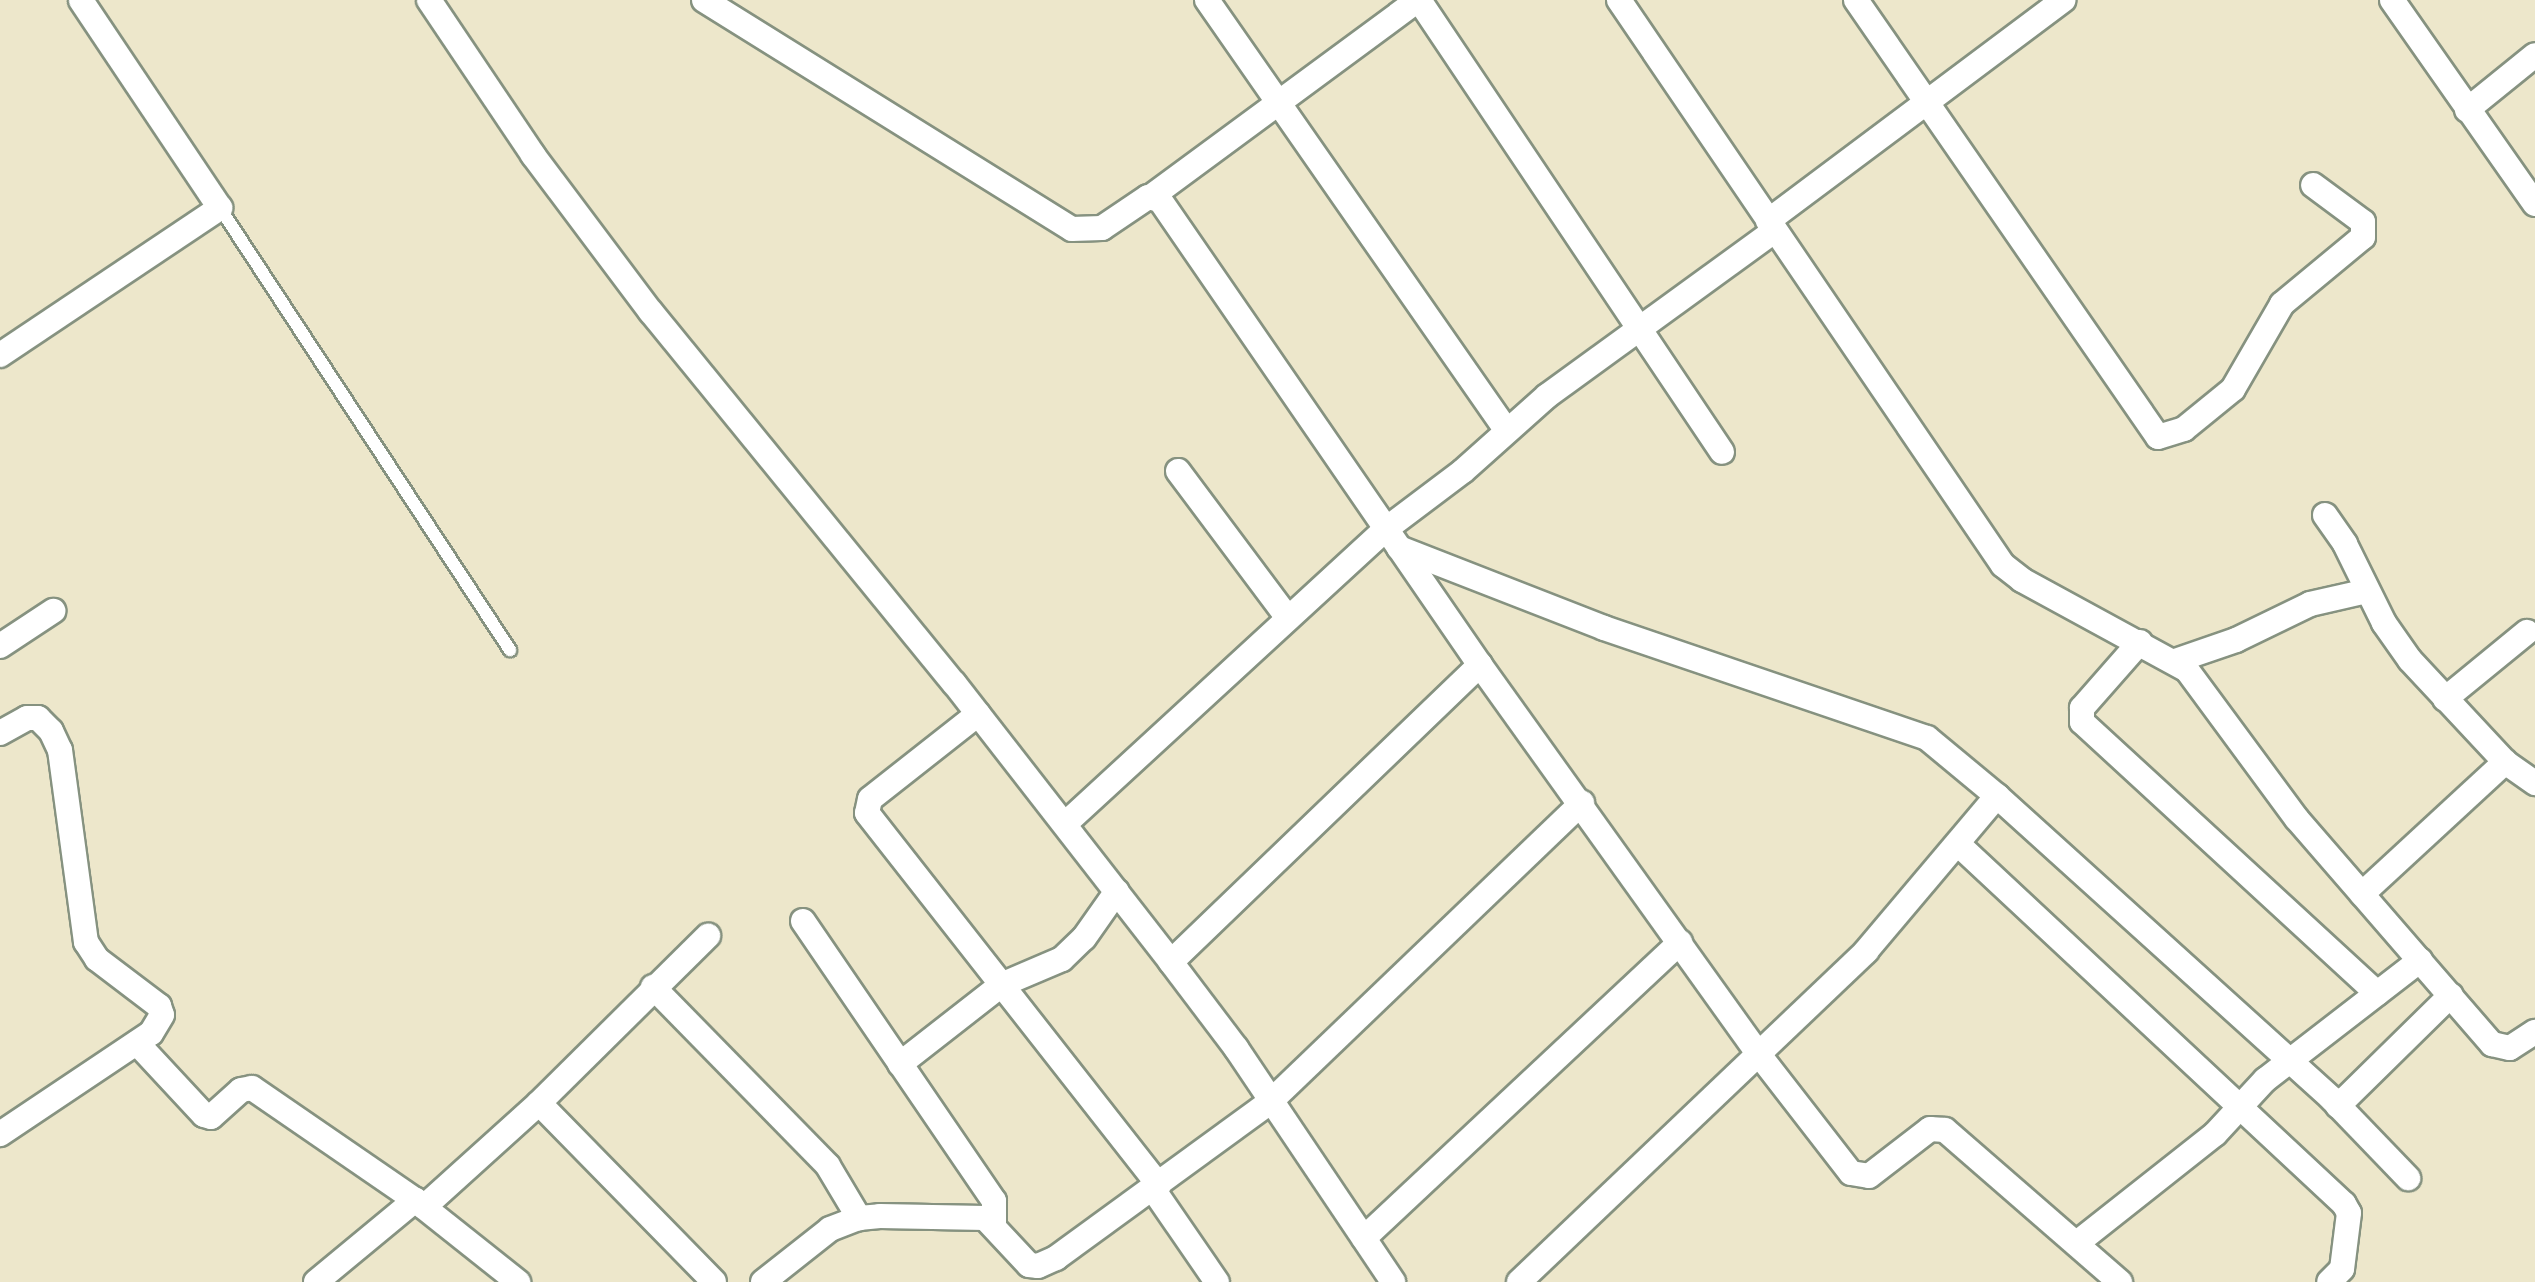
<!DOCTYPE html>
<style>
body{margin:0}
#map{position:relative;width:2535px;height:1282px;overflow:hidden;background:#ede7cb;font-family:"EB Garamond",serif}
div>[style]{position:absolute}
.roads{filter:drop-shadow(2px 0 #869280) drop-shadow(-2px 0 #869280) drop-shadow(0 2px #869280) drop-shadow(0 -2px #869280)}
.lane>*{height:12px;margin:-6px;padding:0 6px;transform-origin:6px;border-radius:6px;background:#fff}
.street>*{height:24px;margin:-12px;padding:0 12px;transform-origin:12px;border-radius:12px;background:#fff}
span{translate:-50% -50%;white-space:nowrap;text-align:center;line-height:1.15;-webkit-text-stroke:5px #fbf7ec;paint-order:stroke}
</style>
<div id="map">
<div class="roads">
<div class="lane">
<div style="left:220px;top:208px;width:529px;rotate:56.73deg"></div>
</div>
<div class="street">
<div style="left:429px;top:0;width:187px;rotate:56.1deg"></div>
<div style="left:533px;top:155px;width:196px;rotate:53.1deg"></div>
<div style="left:651px;top:312px;width:479px;rotate:50.8deg"></div>
<div style="left:954px;top:683px;width:353px;rotate:52.1deg"></div>
<div style="left:1171px;top:962px;width:108px;rotate:52.9deg"></div>
<div style="left:1236px;top:1048px;width:282px;rotate:56.1deg"></div>
<div style="left:704px;top:0;width:433px;rotate:31.9deg"></div>
<div style="left:1072px;top:229px;width:30px;rotate:-2deg"></div>
<div style="left:1102px;top:228px;width:55px;rotate:-34deg"></div>
<div style="left:1148px;top:197px;width:12px;rotate:14deg"></div>
<div style="left:1160px;top:200px;width:564px;rotate:55.47deg"></div>
<div style="left:1480px;top:665px;width:476px;rotate:54.4deg"></div>
<div style="left:1757px;top:1052px;width:153px;rotate:52.2deg"></div>
<div style="left:1851px;top:1173px;width:18px;rotate:9deg"></div>
<div style="left:1869px;top:1176px;width:77px;rotate:-37.6deg"></div>
<div style="left:1930px;top:1129px;width:15px;rotate:4deg"></div>
<div style="left:1945px;top:1130px;width:232px;rotate:41deg"></div>
<div style="left:1207px;top:0;width:525px;rotate:55.16deg"></div>
<div style="left:1419px;top:0;width:544px;rotate:56.16deg"></div>
<div style="left:1619px;top:0;width:683px;rotate:55.8deg"></div>
<div style="left:2003px;top:565px;width:24px;rotate:38deg"></div>
<div style="left:2022px;top:580px;width:188px;rotate:28.6deg"></div>
<div style="left:2187px;top:670px;width:185px;rotate:53.6deg"></div>
<div style="left:2297px;top:819px;width:298px;rotate:49.1deg"></div>
<div style="left:2492px;top:1044px;width:18px;rotate:13deg"></div>
<div style="left:2510px;top:1048px;width:30px;rotate:-33deg"></div>
<div style="left:1856px;top:0;width:531px;rotate:55.35deg"></div>
<div style="left:2158px;top:437px;width:27px;rotate:-17deg"></div>
<div style="left:2184px;top:429px;width:63px;rotate:-39.2deg"></div>
<div style="left:2233px;top:389px;width:98px;rotate:-60deg"></div>
<div style="left:2282px;top:304px;width:105px;rotate:-39.6deg"></div>
<div style="left:2363px;top:237px;width:15px;rotate:-90deg"></div>
<div style="left:2363px;top:222px;width:62px;rotate:-143.5deg"></div>
<div style="left:2392px;top:0;width:249px;rotate:55deg"></div>
<div style="left:2467px;top:110px;width:87px;rotate:-39deg"></div>
<div style="left:1152px;top:196px;width:330px;rotate:-36.4deg"></div>
<div style="left:1768px;top:221px;width:369px;rotate:-36.8deg"></div>
<div style="left:0;top:355px;width:265px;rotate:-33.8deg"></div>
<div style="left:220px;top:208px;width:250px;rotate:-123.8deg"></div>
<div style="left:1178px;top:471px;width:184px;rotate:53.2deg"></div>
<div style="left:2325px;top:515px;width:35px;rotate:55deg"></div>
<div style="left:2345px;top:544px;width:88px;rotate:63.7deg"></div>
<div style="left:2384px;top:623px;width:45px;rotate:54.9deg"></div>
<div style="left:2410px;top:660px;width:139px;rotate:47deg"></div>
<div style="left:2505px;top:762px;width:37px;rotate:35deg"></div>
<div style="left:1399px;top:548px;width:220px;rotate:21.3deg"></div>
<div style="left:1604px;top:628px;width:341px;rotate:18.8deg"></div>
<div style="left:1927px;top:738px;width:91px;rotate:39.6deg"></div>
<div style="left:1997px;top:796px;width:452px;rotate:42.1deg"></div>
<div style="left:2332px;top:1099px;width:110px;rotate:46.1deg"></div>
<div style="left:2140px;top:642px;width:88px;rotate:131.3deg"></div>
<div style="left:2082px;top:708px;width:14px;rotate:90deg"></div>
<div style="left:2082px;top:722px;width:401px;rotate:42.6deg"></div>
<div style="left:0;top:646px;width:64px;rotate:-33.4deg"></div>
<div style="left:2175px;top:661px;width:65px;rotate:-19deg"></div>
<div style="left:2236px;top:640px;width:82px;rotate:-25.9deg"></div>
<div style="left:2310px;top:604px;width:58px;rotate:-12.8deg"></div>
<div style="left:2445px;top:699px;width:106px;rotate:-39.3deg"></div>
<div style="left:978px;top:714px;width:137px;rotate:141.8deg"></div>
<div style="left:870px;top:799px;width:14px;rotate:102deg"></div>
<div style="left:867px;top:813px;width:473px;rotate:51.9deg"></div>
<div style="left:0;top:733px;width:31px;rotate:-29deg"></div>
<div style="left:27px;top:718px;width:11px"></div>
<div style="left:38px;top:718px;width:18px;rotate:45deg"></div>
<div style="left:51px;top:731px;width:21px;rotate:65deg"></div>
<div style="left:60px;top:750px;width:194px;rotate:82.3deg"></div>
<div style="left:86px;top:942px;width:20px;rotate:57deg"></div>
<div style="left:97px;top:959px;width:78px;rotate:37.2deg"></div>
<div style="left:159px;top:1006px;width:9px;rotate:72deg"></div>
<div style="left:162px;top:1015px;width:21px;rotate:121deg"></div>
<div style="left:151px;top:1033px;width:182px;rotate:146.2deg"></div>
<div style="left:1065px;top:824px;width:436px;rotate:-42.6deg"></div>
<div style="left:1386px;top:529px;width:96px;rotate:-37deg"></div>
<div style="left:1463px;top:471px;width:113px;rotate:-41.8deg"></div>
<div style="left:1547px;top:396px;width:281px;rotate:-36deg"></div>
<div style="left:1959px;top:845px;width:526px;rotate:43deg"></div>
<div style="left:2344px;top:1204px;width:10px;rotate:61deg"></div>
<div style="left:2349px;top:1213px;width:56px;rotate:97.1deg"></div>
<div style="left:2342px;top:1269px;width:18px;rotate:135deg"></div>
<div style="left:2362px;top:894px;width:195px;rotate:-42.7deg"></div>
<div style="left:803px;top:921px;width:339px;rotate:55.7deg"></div>
<div style="left:994px;top:1201px;width:22px;rotate:90deg"></div>
<div style="left:1171px;top:962px;width:429px;rotate:-43.9deg"></div>
<div style="left:653px;top:987px;width:250px;rotate:45.6deg"></div>
<div style="left:828px;top:1166px;width:61px;rotate:59.2deg"></div>
<div style="left:137px;top:1043px;width:98px;rotate:47.1deg"></div>
<div style="left:204px;top:1115px;width:7px;rotate:16deg"></div>
<div style="left:211px;top:1117px;width:40px;rotate:-42deg"></div>
<div style="left:241px;top:1090px;width:11px;rotate:-10deg"></div>
<div style="left:252px;top:1088px;width:198px;rotate:34.5deg"></div>
<div style="left:415px;top:1200px;width:132px;rotate:38.5deg"></div>
<div style="left:900px;top:1064px;width:128px;rotate:-38deg"></div>
<div style="left:1001px;top:985px;width:66px;rotate:-23.1deg"></div>
<div style="left:1062px;top:959px;width:30px;rotate:-44deg"></div>
<div style="left:1084px;top:938px;width:57px;rotate:-54.9deg"></div>
<div style="left:539px;top:1103px;width:250px;rotate:45.6deg"></div>
<div style="left:2338px;top:1106px;width:158px;rotate:-44.5deg"></div>
<div style="left:1153px;top:1189px;width:113px;rotate:55.5deg"></div>
<div style="left:424px;top:1207px;width:155px;rotate:-42.1deg"></div>
<div style="left:539px;top:1103px;width:238px;rotate:-44.7deg"></div>
<div style="left:1364px;top:1238px;width:433px;rotate:-43.1deg"></div>
<div style="left:2077px;top:1243px;width:176px;rotate:-38.3deg"></div>
<div style="left:2215px;top:1134px;width:74px;rotate:-47.2deg"></div>
<div style="left:2265px;top:1080px;width:196px;rotate:-37.7deg"></div>
<div style="left:316px;top:1282px;width:129px;rotate:-39.6deg"></div>
<div style="left:763px;top:1282px;width:85px;rotate:-38.3deg"></div>
<div style="left:830px;top:1229px;width:31px;rotate:-21deg"></div>
<div style="left:859px;top:1218px;width:21px;rotate:-5deg"></div>
<div style="left:880px;top:1216px;width:105px;rotate:1.1deg"></div>
<div style="left:985px;top:1218px;width:64px;rotate:46.9deg"></div>
<div style="left:1029px;top:1265px;width:9px;rotate:6deg"></div>
<div style="left:1038px;top:1266px;width:20px;rotate:-24deg"></div>
<div style="left:1056px;top:1258px;width:266px;rotate:-36.1deg"></div>
<div style="left:1271px;top:1101px;width:431px;rotate:-43.8deg"></div>
<div style="left:1519px;top:1282px;width:480px;rotate:-43.6deg"></div>
<div style="left:1866px;top:951px;width:203px;rotate:-49.8deg"></div>
</div>
</div>
</div>
